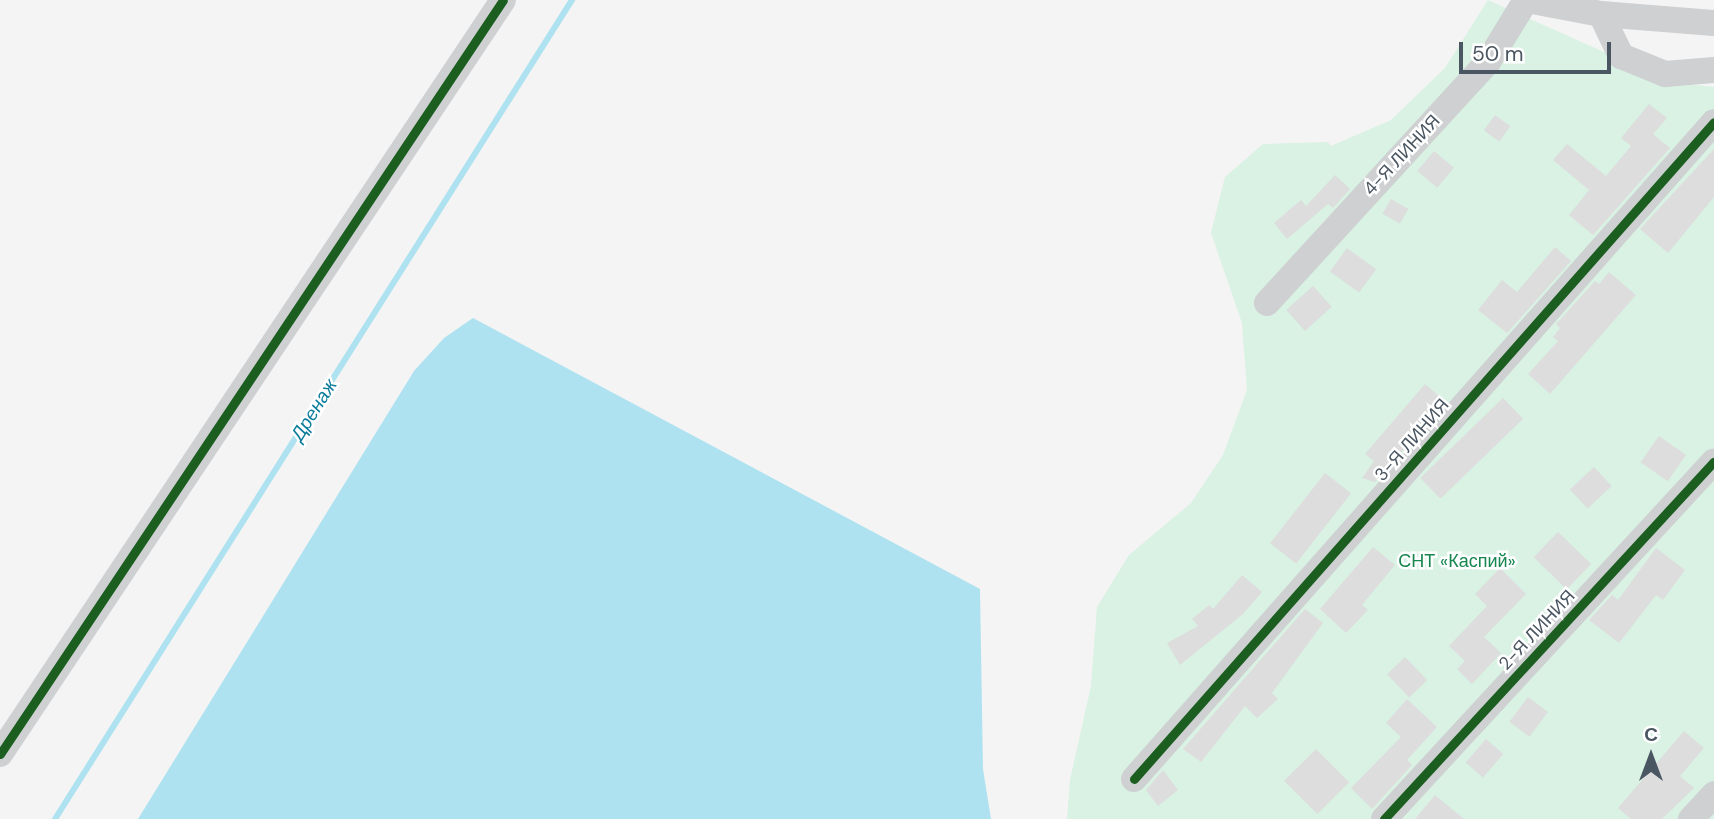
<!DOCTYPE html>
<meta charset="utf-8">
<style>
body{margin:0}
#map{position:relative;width:1714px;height:819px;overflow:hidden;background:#f4f4f4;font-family:"DM Sans",sans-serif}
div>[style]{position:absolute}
.green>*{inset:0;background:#d9f2e3}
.water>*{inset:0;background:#aee2f0}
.stream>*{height:6px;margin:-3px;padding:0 3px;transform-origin:3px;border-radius:3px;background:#aee2f0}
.building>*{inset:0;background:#ddddde;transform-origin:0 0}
.minor>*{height:26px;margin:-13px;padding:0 13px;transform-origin:13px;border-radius:13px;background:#ced0d2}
.cycleway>*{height:9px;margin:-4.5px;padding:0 4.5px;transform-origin:4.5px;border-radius:4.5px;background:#1b5e20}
span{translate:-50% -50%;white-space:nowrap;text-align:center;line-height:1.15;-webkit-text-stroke:5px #fff;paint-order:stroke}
.street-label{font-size:18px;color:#4a5661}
.park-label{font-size:18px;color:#17864f}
.water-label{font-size:19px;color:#0c7c9b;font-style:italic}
.north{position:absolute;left:1616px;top:721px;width:70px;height:70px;-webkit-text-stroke:5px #fff;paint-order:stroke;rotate:0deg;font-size:19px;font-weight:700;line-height:28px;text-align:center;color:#4a5661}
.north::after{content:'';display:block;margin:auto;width:24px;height:32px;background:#4a5661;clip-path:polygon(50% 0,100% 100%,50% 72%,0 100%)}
.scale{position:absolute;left:1459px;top:42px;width:152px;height:32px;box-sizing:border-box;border:4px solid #4a5661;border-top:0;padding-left:9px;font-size:21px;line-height:24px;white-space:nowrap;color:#4a5661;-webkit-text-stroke:5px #fff;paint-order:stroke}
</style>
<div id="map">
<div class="green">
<div style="clip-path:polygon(1488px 0,1671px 82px,1714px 87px,1714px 819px,1067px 819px,1070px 780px,1091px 686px,1097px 607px,1129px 555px,1191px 503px,1223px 455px,1247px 390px,1242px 323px,1211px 233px,1225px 177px,1263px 144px,1328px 142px,1331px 146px,1391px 120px,1445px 68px)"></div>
</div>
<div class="water">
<div style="clip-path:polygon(473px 318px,980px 589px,983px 769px,991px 819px,138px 819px,414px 371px,444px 338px)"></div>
</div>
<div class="stream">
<div style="left:55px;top:819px;width:969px;rotate:-57.74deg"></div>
</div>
<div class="building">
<div style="clip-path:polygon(1649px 104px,1667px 118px,1653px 134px,1670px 148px,1593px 235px,1569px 215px,1589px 190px,1553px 160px,1567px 144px,1606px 176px,1631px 146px,1621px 138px)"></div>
<div style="left:1495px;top:115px;width:19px;height:19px;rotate:36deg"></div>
<div style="clip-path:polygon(1714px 149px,1714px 197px,1668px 253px,1640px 229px)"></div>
<div style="left:1434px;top:151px;width:26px;height:26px;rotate:40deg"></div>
<div style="clip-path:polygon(1335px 175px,1350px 189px,1333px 208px,1328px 204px,1287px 239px,1274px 223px,1301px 200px,1306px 206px)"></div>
<div style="left:1391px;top:199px;width:20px;height:17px;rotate:30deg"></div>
<div style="clip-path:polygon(1555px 247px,1571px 261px,1507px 333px,1478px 310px,1502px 280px,1517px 292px)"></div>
<div style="left:1347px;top:248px;width:36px;height:29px;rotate:36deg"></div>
<div style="clip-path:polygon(1609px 272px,1636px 295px,1550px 394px,1528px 374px,1558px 341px,1553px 337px,1560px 328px,1556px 324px,1595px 281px,1599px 284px)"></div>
<div style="left:1313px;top:286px;width:28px;height:36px;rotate:48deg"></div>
<div style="clip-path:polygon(1425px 384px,1446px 402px,1375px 482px,1362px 478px,1374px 461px,1365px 454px)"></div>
<div style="left:1503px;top:398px;width:29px;height:115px;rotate:46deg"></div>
<div style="left:1659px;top:436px;width:33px;height:32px;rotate:35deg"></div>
<div style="left:1594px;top:467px;width:26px;height:33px;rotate:47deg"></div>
<div style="left:1325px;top:473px;width:33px;height:89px;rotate:38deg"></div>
<div style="left:1558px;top:532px;width:46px;height:35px;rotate:44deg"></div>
<div style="clip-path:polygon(1373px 547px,1395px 565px,1362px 605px,1368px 610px,1346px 633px,1320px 609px)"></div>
<div style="clip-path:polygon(1656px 548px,1685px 570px,1663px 600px,1656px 595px,1619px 643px,1589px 620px,1612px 595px,1618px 600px)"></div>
<div style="clip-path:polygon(1500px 568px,1526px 594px,1484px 637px,1501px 653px,1472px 684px,1457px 669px,1465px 661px,1449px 646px,1487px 606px,1475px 594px)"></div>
<div style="clip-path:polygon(1242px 575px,1262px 592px,1243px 614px,1180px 665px,1167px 643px,1198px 626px,1192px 619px,1209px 605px,1213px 609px)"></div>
<div style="clip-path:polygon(1305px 609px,1323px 623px,1272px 693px,1278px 699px,1257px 718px,1245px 706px,1201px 762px,1183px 749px)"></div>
<div style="left:1405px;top:657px;width:32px;height:25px;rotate:46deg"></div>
<div style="left:1528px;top:697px;width:25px;height:31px;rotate:37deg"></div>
<div style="clip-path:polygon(1407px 699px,1437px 727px,1407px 760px,1412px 765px,1372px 809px,1351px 788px,1401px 737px,1386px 723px)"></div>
<div style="clip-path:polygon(1684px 731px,1704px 748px,1680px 776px,1694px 788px,1662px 819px,1631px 819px,1618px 808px)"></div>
<div style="left:1486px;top:739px;width:23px;height:31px;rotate:41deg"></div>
<div style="left:1316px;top:749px;width:47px;height:45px;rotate:45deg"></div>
<div style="clip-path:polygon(1163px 770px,1178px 790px,1158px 806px,1146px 790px)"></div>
<div style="clip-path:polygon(1435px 795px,1464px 819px,1415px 819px)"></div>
</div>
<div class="minor">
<div style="left:1527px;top:0;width:75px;rotate:10.7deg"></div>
<div style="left:1601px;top:14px;width:113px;rotate:4.6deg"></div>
<div style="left:1601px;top:14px;width:47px;rotate:64.5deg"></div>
<div style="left:1621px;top:56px;width:48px;rotate:22.2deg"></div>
<div style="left:1665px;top:74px;width:49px;rotate:-4.7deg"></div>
<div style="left:1267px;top:303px;width:327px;rotate:-47.5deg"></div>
<div style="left:1488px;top:62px;width:73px;rotate:-58.5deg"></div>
<div style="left:0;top:754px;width:906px;rotate:-56.29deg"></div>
<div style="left:1134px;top:779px;width:876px;rotate:-48.56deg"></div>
<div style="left:1384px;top:819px;width:486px;rotate:-47.3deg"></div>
<div style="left:1691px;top:819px;width:34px;rotate:-47deg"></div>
</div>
<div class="cycleway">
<div style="left:0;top:754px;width:906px;rotate:-56.29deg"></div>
<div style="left:1134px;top:779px;width:876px;rotate:-48.56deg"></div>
<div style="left:1384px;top:819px;width:486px;rotate:-47.3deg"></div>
</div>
<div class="street-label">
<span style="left:1402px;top:155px;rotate:-47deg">4-Я ЛИНИЯ</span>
<span style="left:1412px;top:440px;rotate:-49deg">3-Я ЛИНИЯ</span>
<span style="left:1537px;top:630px;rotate:-47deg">2-Я ЛИНИЯ</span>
</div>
<div class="park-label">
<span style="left:1457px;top:561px">СНТ «Каспий»</span>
</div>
<div class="water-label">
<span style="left:314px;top:410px;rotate:-58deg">Дренаж</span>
</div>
<div class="north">С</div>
<div class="scale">50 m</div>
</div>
